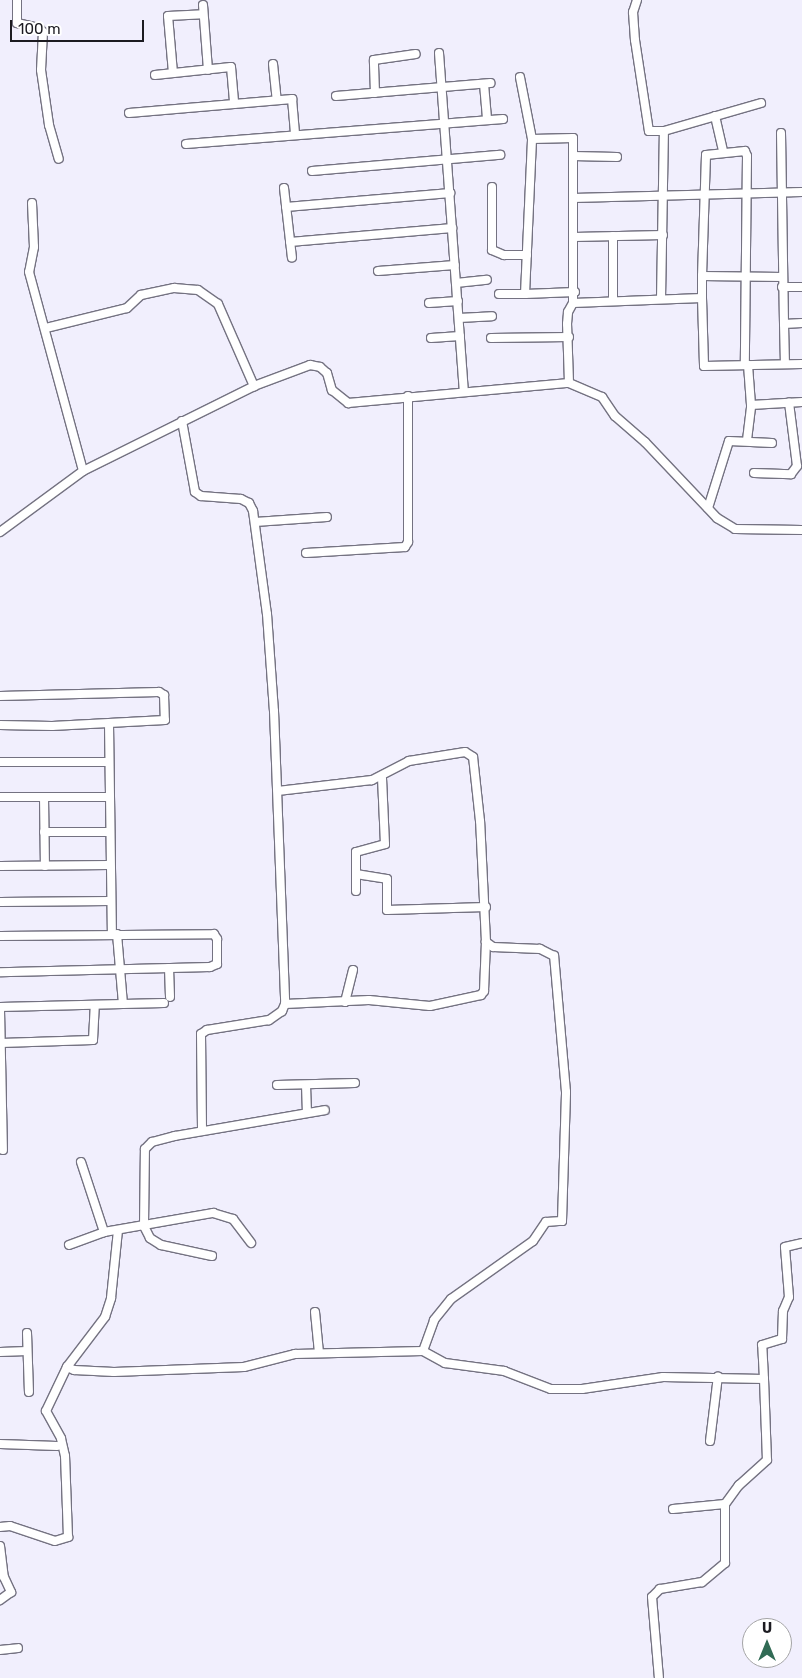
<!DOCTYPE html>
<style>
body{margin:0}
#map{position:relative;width:802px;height:1678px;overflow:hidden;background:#f1effd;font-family:Rubik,sans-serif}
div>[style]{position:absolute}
.roads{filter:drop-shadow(1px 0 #747281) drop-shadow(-1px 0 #747281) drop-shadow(0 1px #747281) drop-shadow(0 -1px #747281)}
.street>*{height:8px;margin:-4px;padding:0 4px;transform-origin:4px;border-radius:4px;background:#fff}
span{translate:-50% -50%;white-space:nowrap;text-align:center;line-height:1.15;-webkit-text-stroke:4px #fff;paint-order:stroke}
.north{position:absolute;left:742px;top:1618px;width:50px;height:50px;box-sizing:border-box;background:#fff;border:1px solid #a4a4a6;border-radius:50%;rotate:0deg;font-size:14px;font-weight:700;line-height:20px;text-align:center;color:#1c1b21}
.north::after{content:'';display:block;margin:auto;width:18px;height:22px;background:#316b55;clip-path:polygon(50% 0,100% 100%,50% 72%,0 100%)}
.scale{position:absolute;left:10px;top:20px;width:134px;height:22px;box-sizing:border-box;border:2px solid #1c1b21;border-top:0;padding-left:6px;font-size:15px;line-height:18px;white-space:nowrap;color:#1c1b21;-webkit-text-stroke:4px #fff;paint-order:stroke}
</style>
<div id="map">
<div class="roads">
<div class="street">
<div style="left:17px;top:0;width:23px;rotate:90deg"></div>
<div style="left:17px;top:23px;width:23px;rotate:13deg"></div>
<div style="left:39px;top:28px;width:6px;rotate:45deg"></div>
<div style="left:43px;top:32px;width:38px;rotate:93deg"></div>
<div style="left:41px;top:70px;width:56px;rotate:81.7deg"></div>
<div style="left:49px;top:125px;width:35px;rotate:74deg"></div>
<div style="left:637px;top:0;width:13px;rotate:108deg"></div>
<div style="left:633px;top:12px;width:28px;rotate:86deg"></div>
<div style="left:635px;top:40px;width:92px;rotate:81.3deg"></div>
<div style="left:649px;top:131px;width:15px"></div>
<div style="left:203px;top:5px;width:65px;rotate:85.6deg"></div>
<div style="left:439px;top:53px;width:339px;rotate:85.8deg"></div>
<div style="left:273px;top:64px;width:36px;rotate:84deg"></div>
<div style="left:173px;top:73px;width:57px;rotate:-95deg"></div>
<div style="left:168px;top:16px;width:35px;rotate:-3deg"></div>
<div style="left:155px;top:75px;width:76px;rotate:-6deg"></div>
<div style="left:231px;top:67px;width:37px;rotate:85deg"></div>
<div style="left:484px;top:84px;width:36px;rotate:85deg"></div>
<div style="left:375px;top:93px;width:33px;rotate:-92deg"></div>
<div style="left:374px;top:60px;width:42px;rotate:-8.1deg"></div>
<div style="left:336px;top:96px;width:155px;rotate:-4.8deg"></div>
<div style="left:129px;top:113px;width:164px;rotate:-4.9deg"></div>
<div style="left:292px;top:99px;width:36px;rotate:85deg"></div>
<div style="left:715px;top:116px;width:37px;rotate:77deg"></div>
<div style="left:781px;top:133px;width:191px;rotate:89.1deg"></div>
<div style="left:784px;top:324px;width:18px;rotate:-3deg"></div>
<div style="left:532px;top:139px;width:41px;rotate:-1.4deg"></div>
<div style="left:573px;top:138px;width:165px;rotate:90deg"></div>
<div style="left:186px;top:144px;width:318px;rotate:-4.5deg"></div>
<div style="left:573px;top:156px;width:44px;rotate:1.3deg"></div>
<div style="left:312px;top:171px;width:189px;rotate:-4.9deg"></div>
<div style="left:492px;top:187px;width:63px;rotate:90deg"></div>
<div style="left:492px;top:250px;width:13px;rotate:23deg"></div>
<div style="left:504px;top:255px;width:23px"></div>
<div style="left:284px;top:188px;width:70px;rotate:83.5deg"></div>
<div style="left:573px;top:198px;width:229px;rotate:-1.5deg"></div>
<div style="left:32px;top:203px;width:44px;rotate:87.4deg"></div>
<div style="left:34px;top:247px;width:25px;rotate:101deg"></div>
<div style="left:29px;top:272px;width:206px;rotate:74.8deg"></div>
<div style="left:286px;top:207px;width:165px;rotate:-4.9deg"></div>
<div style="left:613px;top:236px;width:65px;rotate:90deg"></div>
<div style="left:574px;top:237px;width:89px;rotate:-1.3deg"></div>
<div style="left:290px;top:242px;width:163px;rotate:-4.9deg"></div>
<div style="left:378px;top:271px;width:77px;rotate:-4.5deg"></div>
<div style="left:702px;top:276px;width:121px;rotate:-88.1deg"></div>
<div style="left:706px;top:155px;width:39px;rotate:-6deg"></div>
<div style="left:745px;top:151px;width:5px;rotate:68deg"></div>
<div style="left:747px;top:156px;width:208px;rotate:90.6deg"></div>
<div style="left:456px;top:283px;width:31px;rotate:-6deg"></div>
<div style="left:782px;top:287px;width:20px"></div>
<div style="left:499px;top:294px;width:26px"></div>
<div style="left:525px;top:294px;width:155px;rotate:-87.4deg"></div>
<div style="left:532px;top:139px;width:63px;rotate:-101deg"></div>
<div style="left:525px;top:294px;width:50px;rotate:-2.3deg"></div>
<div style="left:702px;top:298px;width:68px;rotate:88.3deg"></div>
<div style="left:704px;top:366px;width:98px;rotate:-1.2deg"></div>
<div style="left:661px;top:299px;width:168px;rotate:-89deg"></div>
<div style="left:664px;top:131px;width:101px;rotate:-16.1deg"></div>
<div style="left:429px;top:303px;width:29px;rotate:-4deg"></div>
<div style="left:459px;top:318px;width:33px;rotate:-3deg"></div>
<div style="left:784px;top:324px;width:40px;rotate:88.6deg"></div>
<div style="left:46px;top:328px;width:83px;rotate:-13.9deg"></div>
<div style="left:127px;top:308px;width:19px;rotate:-43deg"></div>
<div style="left:141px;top:295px;width:34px;rotate:-12deg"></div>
<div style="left:174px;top:288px;width:24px;rotate:5deg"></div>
<div style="left:198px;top:290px;width:24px;rotate:35deg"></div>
<div style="left:218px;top:304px;width:90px;rotate:66.3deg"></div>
<div style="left:431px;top:338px;width:29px;rotate:-4deg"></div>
<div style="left:491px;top:338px;width:78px;rotate:-0.7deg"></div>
<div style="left:748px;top:365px;width:40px;rotate:85.7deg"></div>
<div style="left:569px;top:383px;width:59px;rotate:-91.9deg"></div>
<div style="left:567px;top:324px;width:12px;rotate:-85deg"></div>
<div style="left:568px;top:312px;width:10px;rotate:-61deg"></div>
<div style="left:573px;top:303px;width:129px;rotate:-2.2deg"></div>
<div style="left:702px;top:298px;width:22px;rotate:-90deg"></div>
<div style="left:702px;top:276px;width:81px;rotate:0.7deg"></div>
<div style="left:182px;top:421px;width:72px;rotate:79.6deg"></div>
<div style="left:195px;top:492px;width:7px;rotate:34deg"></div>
<div style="left:201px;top:496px;width:40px;rotate:4.3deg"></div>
<div style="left:241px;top:499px;width:9px;rotate:27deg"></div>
<div style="left:249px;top:503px;width:9px;rotate:63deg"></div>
<div style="left:253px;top:511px;width:104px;rotate:82.3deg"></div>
<div style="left:267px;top:614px;width:97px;rotate:85.9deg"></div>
<div style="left:274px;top:711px;width:293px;rotate:87.8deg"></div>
<div style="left:285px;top:1004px;width:8px;rotate:113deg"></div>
<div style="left:282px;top:1011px;width:16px;rotate:145deg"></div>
<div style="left:269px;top:1020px;width:63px;rotate:170.8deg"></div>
<div style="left:207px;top:1030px;width:7px;rotate:146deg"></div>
<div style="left:201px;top:1034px;width:97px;rotate:89.4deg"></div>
<div style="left:747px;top:440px;width:35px;rotate:-83deg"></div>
<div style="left:751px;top:405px;width:51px;rotate:-3.4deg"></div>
<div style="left:754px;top:473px;width:37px;rotate:2deg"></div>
<div style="left:791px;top:474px;width:10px;rotate:-53deg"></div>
<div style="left:797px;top:466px;width:64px;rotate:-97.2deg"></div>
<div style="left:708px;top:508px;width:70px;rotate:-72.6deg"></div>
<div style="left:729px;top:441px;width:43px;rotate:2.7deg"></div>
<div style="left:255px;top:522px;width:72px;rotate:-4deg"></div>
<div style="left:0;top:532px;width:103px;rotate:-36.3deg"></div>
<div style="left:83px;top:471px;width:191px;rotate:-26.4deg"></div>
<div style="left:254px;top:386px;width:60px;rotate:-20.6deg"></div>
<div style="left:310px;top:365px;width:10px;rotate:11deg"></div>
<div style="left:320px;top:367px;width:9px;rotate:41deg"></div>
<div style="left:327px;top:373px;width:18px;rotate:74deg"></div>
<div style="left:332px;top:390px;width:21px;rotate:39deg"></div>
<div style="left:348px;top:403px;width:222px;rotate:-5.2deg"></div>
<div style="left:569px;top:383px;width:36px;rotate:23deg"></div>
<div style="left:602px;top:397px;width:23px;rotate:56deg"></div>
<div style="left:615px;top:416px;width:40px;rotate:41deg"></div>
<div style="left:645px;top:442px;width:105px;rotate:46.5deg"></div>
<div style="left:717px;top:518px;width:21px;rotate:31deg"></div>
<div style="left:735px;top:529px;width:67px;rotate:0.9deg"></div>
<div style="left:306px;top:553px;width:99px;rotate:-3.5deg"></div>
<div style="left:405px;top:547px;width:6px;rotate:-59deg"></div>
<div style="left:408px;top:542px;width:146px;rotate:-90deg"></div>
<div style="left:0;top:696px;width:159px;rotate:-1.4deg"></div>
<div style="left:159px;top:692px;width:6px;rotate:31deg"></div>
<div style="left:164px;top:695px;width:25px;rotate:88deg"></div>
<div style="left:165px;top:720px;width:113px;rotate:177deg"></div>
<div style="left:52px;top:726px;width:52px;rotate:-178.9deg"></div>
<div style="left:109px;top:724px;width:210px;rotate:89.2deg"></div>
<div style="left:0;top:762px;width:109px"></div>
<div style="left:0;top:797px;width:109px"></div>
<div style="left:44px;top:797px;width:69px;rotate:89.2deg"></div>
<div style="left:44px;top:832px;width:65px"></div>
<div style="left:0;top:866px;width:109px;rotate:-0.5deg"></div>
<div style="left:356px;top:874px;width:31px;rotate:9deg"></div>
<div style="left:387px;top:879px;width:31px;rotate:90deg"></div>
<div style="left:387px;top:910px;width:99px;rotate:-1.7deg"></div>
<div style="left:356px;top:891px;width:39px;rotate:-90deg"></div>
<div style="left:356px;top:852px;width:30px;rotate:-15deg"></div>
<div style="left:385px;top:844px;width:66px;rotate:-92.6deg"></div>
<div style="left:0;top:902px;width:110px;rotate:-0.5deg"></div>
<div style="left:117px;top:934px;width:70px;rotate:85.1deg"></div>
<div style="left:0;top:936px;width:214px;rotate:-0.5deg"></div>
<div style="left:214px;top:934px;width:6px;rotate:59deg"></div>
<div style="left:217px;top:939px;width:25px;rotate:90deg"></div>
<div style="left:217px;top:964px;width:8px;rotate:157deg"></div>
<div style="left:210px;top:967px;width:210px;rotate:178.6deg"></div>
<div style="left:169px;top:968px;width:29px;rotate:88deg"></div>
<div style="left:345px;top:1002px;width:33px;rotate:-76deg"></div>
<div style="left:285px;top:1004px;width:84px;rotate:-2.7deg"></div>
<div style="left:369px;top:1000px;width:61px;rotate:5.6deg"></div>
<div style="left:430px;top:1006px;width:52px;rotate:-12.2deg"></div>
<div style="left:481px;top:995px;width:5px;rotate:-53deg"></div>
<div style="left:484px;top:991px;width:49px;rotate:-87.7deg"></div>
<div style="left:0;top:1007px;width:164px;rotate:-1.4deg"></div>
<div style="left:0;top:1010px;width:140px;rotate:88.8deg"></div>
<div style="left:1px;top:1043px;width:92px;rotate:-1.9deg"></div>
<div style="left:93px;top:1040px;width:35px;rotate:-87deg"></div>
<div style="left:277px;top:1085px;width:78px;rotate:-1.5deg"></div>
<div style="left:306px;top:1085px;width:27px;rotate:88deg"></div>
<div style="left:81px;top:1162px;width:74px;rotate:71.8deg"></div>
<div style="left:69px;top:1245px;width:37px;rotate:-20deg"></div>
<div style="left:104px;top:1232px;width:111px;rotate:-9.9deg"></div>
<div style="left:213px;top:1213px;width:21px;rotate:17deg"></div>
<div style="left:233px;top:1219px;width:30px;rotate:53deg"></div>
<div style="left:212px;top:1256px;width:52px;rotate:-167.8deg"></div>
<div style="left:161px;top:1245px;width:13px;rotate:-148deg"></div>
<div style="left:150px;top:1238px;width:13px;rotate:-117deg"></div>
<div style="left:144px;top:1226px;width:77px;rotate:-89.3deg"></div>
<div style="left:145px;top:1149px;width:10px;rotate:-45deg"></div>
<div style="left:152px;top:1142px;width:24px;rotate:-15deg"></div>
<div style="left:175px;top:1136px;width:152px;rotate:-9.8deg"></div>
<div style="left:315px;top:1312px;width:41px;rotate:84.4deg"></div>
<div style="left:27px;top:1333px;width:59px;rotate:88.1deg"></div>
<div style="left:423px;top:1351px;width:25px;rotate:29deg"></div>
<div style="left:445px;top:1363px;width:60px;rotate:7.7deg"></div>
<div style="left:504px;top:1371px;width:50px;rotate:21deg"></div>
<div style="left:551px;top:1389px;width:31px"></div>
<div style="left:582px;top:1389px;width:82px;rotate:-8.4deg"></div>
<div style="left:663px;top:1377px;width:101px;rotate:1.1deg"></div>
<div style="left:764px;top:1379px;width:81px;rotate:87.9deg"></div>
<div style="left:767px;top:1460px;width:38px;rotate:138deg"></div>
<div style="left:739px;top:1485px;width:24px;rotate:126deg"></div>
<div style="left:725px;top:1504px;width:59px;rotate:90deg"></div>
<div style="left:725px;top:1563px;width:30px;rotate:140deg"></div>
<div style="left:702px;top:1582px;width:43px;rotate:170.5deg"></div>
<div style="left:660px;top:1589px;width:11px;rotate:135deg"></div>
<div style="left:652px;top:1597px;width:81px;rotate:85.1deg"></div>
<div style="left:0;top:1352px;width:27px;rotate:-2deg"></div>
<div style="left:67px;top:1367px;width:63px;rotate:-52.8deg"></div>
<div style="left:105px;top:1317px;width:20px;rotate:-72deg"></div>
<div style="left:111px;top:1298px;width:68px;rotate:-84.1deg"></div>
<div style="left:764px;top:1379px;width:34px;rotate:-93deg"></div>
<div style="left:762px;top:1345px;width:21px;rotate:-17deg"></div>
<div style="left:782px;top:1339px;width:28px;rotate:-88deg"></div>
<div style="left:783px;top:1311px;width:15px;rotate:-67deg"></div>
<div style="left:789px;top:1297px;width:50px;rotate:-94.6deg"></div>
<div style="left:785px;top:1247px;width:17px;rotate:-13deg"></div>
<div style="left:710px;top:1441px;width:65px;rotate:-83deg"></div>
<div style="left:0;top:1444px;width:57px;rotate:2deg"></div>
<div style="left:673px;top:1509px;width:52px;rotate:-5.5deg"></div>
<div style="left:0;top:1527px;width:10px;rotate:-6deg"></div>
<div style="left:10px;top:1526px;width:47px;rotate:18.4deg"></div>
<div style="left:55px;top:1541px;width:14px;rotate:-17deg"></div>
<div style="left:68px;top:1537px;width:81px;rotate:-92.1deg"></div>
<div style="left:65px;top:1456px;width:18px;rotate:-103deg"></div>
<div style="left:61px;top:1438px;width:31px;rotate:-119deg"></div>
<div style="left:46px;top:1411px;width:49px;rotate:-64.5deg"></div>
<div style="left:67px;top:1367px;width:8px;rotate:23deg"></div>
<div style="left:74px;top:1370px;width:40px;rotate:2.9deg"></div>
<div style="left:114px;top:1372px;width:130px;rotate:-2.2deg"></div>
<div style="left:244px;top:1367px;width:53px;rotate:-14.3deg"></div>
<div style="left:295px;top:1354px;width:128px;rotate:-1.3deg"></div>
<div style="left:423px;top:1351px;width:33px;rotate:-70deg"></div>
<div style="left:434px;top:1320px;width:27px;rotate:-51deg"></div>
<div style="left:451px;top:1299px;width:100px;rotate:-35.3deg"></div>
<div style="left:533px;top:1241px;width:23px;rotate:-56deg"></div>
<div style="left:546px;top:1222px;width:16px;rotate:-4deg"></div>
<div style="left:562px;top:1221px;width:129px;rotate:-88.2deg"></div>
<div style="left:566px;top:1092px;width:137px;rotate:-95deg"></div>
<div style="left:554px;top:956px;width:16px;rotate:-153deg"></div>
<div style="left:540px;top:949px;width:47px;rotate:-177.6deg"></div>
<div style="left:493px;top:947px;width:9px;rotate:-144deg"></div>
<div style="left:486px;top:942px;width:121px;rotate:-92.8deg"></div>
<div style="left:480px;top:821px;width:64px;rotate:-96.2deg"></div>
<div style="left:473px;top:757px;width:9px;rotate:-148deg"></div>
<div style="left:465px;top:752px;width:57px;rotate:170.9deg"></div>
<div style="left:409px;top:761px;width:42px;rotate:152.8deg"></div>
<div style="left:372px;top:780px;width:95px;rotate:173.3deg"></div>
<div style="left:0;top:1546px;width:31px;rotate:83deg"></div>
<div style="left:4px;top:1577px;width:17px;rotate:65deg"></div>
<div style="left:11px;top:1592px;width:14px;rotate:144deg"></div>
<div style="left:0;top:1650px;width:18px;rotate:-6deg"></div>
</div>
</div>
<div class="north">U</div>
<div class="scale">100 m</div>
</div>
